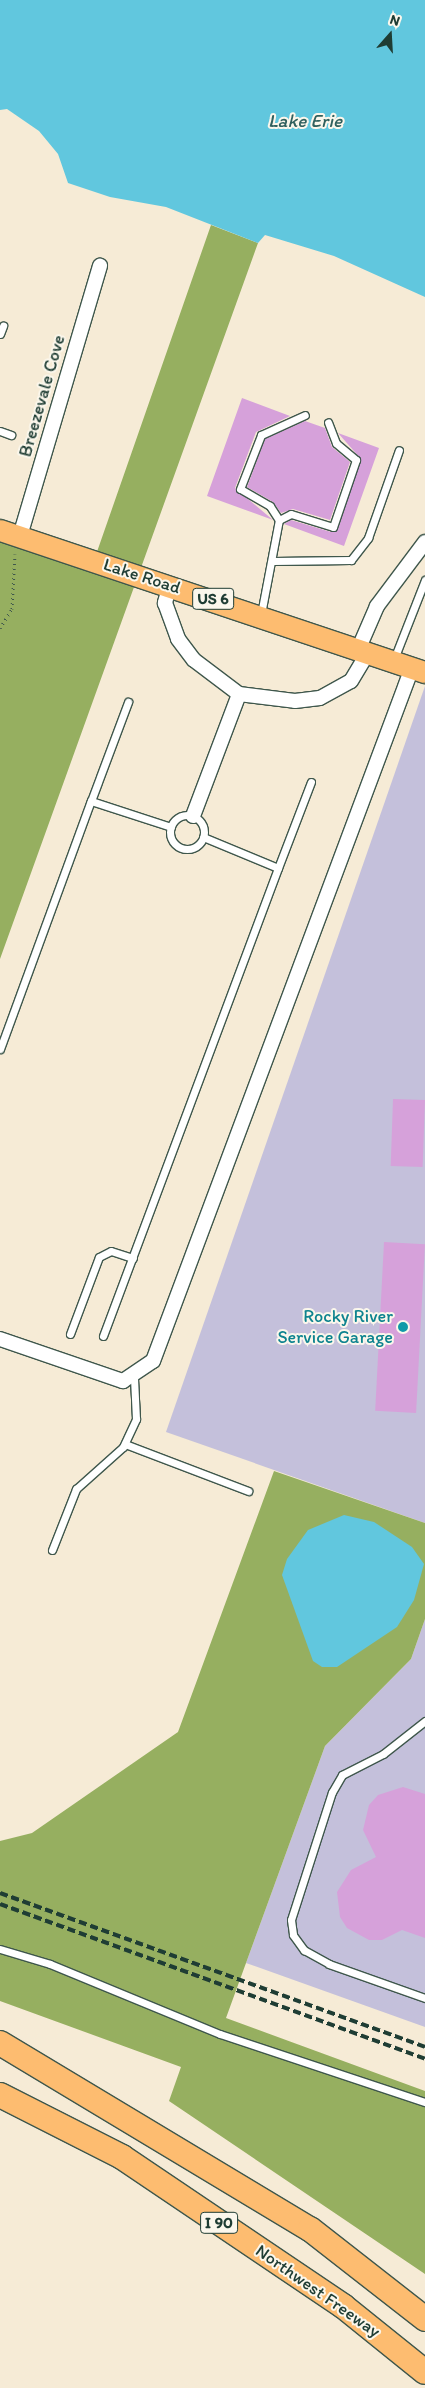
<!DOCTYPE html>
<style>
body{margin:0}
#map{position:relative;width:425px;height:2388px;overflow:hidden;background:#f6ebd6;font-family:Itim,sans-serif}
div>[style]{position:absolute}
.industrial>*{inset:0;background:#c4c0db}
.forest>*{inset:0;background:#96af60}
.water>*{inset:0;background:#61c7de}
.building>*{inset:0;background:#d6a1da;transform-origin:0 0}
.path>*{height:3px;margin-top:-1.5px;transform-origin:0;background:repeating-linear-gradient(90deg,#3f574c 0 1px,transparent 0 5px)}
.roads{filter:drop-shadow(1px 0 #3f574c) drop-shadow(-1px 0 #3f574c) drop-shadow(0 1px #3f574c) drop-shadow(0 -1px #3f574c)}
.service>*{height:7px;margin:-3.5px;padding:0 3.5px;transform-origin:3.5px;border-radius:3.5px;background:#fff}
.service>.ring{margin:-3.5px;padding:0;box-sizing:content-box;background:none;border:7px solid #fff;border-radius:50%}
.minor>*{height:14px;margin:-7px;padding:0 7px;transform-origin:7px;border-radius:7px;background:#fff}
.primary>*{height:21px;margin:-10.5px;padding:0 10.5px;transform-origin:10.5px;border-radius:10.5px;background:#fdbc70}
.motorway>*{height:24px;margin:-12px;padding:0 12px;transform-origin:12px;border-radius:12px;background:#fdbc70}
.rail>*{height:4px;margin-top:-2px;transform-origin:0;background:repeating-linear-gradient(90deg,#1f3d34 0 8px,transparent 0 12px)}
.dots>*{width:14px;height:14px;translate:-50% -50%;box-sizing:border-box;border:2px solid #fbf7ec;border-radius:50%}
span{translate:-50% -50%;white-space:nowrap;text-align:center;line-height:1.15;-webkit-text-stroke:4px #fbf7ec;paint-order:stroke}
.shield-label span{padding:1px 4px;background:#fbf7ec;border:1px solid;border-radius:4px;-webkit-text-stroke-width:0}
.shield-label{font-size:16px;color:#1f3d34;font-weight:700}
.street-label{font-size:18px;color:#1f3d34}
.culture-label{font-size:18px;color:#0d838f}
.right{translate:-100% -50%;text-align:right}
.water-label{font-size:19px;color:#30605e;font-style:italic}
.north{position:absolute;left:365px;top:10px;width:50px;height:50px;-webkit-text-stroke:4px #fbf7ec;paint-order:stroke;rotate:19deg;font-size:14px;font-weight:700;line-height:20px;text-align:center;color:#1f3d34}
.north::after{content:'';display:block;margin:auto;width:18px;height:22px;background:#1f3d34;clip-path:polygon(50% 0,100% 100%,50% 72%,0 100%)}
</style>
<div id="map">
<div class="industrial">
<div style="clip-path:polygon(425px 686px,425px 1523px,166px 1432px)"></div>
<div style="clip-path:polygon(425px 1619px,425px 2027px,246px 1963px,325px 1746px,411px 1659px)"></div>
</div>
<div class="forest">
<div style="clip-path:polygon(211px 225px,258px 243px,0 959px,0 538px,91px 569px)"></div>
<div style="clip-path:polygon(274px 1471px,425px 1523px,425px 1619px,411px 1659px,325px 1746px,226px 2018px,425px 2091px,425px 2274px,169px 2101px,181px 2067px,0 2001px,0 1841px,32px 1833px,178px 1732px)"></div>
</div>
<div class="water">
<div style="clip-path:polygon(0 0,425px 0,425px 297px,334px 256px,265px 235px,258px 243px,166px 207px,110px 197px,68px 183px,58px 154px,39px 131px,7px 109px,0 110px)"></div>
<div style="clip-path:polygon(344px 1515px,374px 1522px,412px 1547px,424px 1564px,414px 1600px,397px 1627px,337px 1667px,322px 1667px,313px 1661px,282px 1575px,287px 1559px,308px 1530px)"></div>
</div>
<div class="building">
<div style="clip-path:polygon(242px 398px,290px 416px,256px 432px,235px 488px,273px 520px,207px 496px)"></div>
<div style="clip-path:polygon(305px 421px,325px 428px,332px 447px,350px 462px,330px 520px,293px 509px,281px 513px,273px 502px,247px 487px,265px 439px)"></div>
<div style="clip-path:polygon(338px 433px,379px 448px,344px 546px,284px 524px,291px 520px,331px 532px,338px 529px,361px 459px)"></div>
<div style="left:393px;top:1099px;width:32px;height:67px;rotate:2deg"></div>
<div style="left:384px;top:1242px;width:41px;height:169px;rotate:3deg"></div>
<div style="clip-path:polygon(403px 1787px,425px 1794px,425px 1938px,402px 1930px,382px 1940px,369px 1940px,347px 1928px,340px 1917px,337px 1892px,351px 1870px,376px 1857px,363px 1830px,369px 1805px,378px 1795px)"></div>
</div>
<div class="path">
<div style="left:0;top:628px;width:22px;rotate:-58deg"></div>
<div style="left:12px;top:609px;width:55px;rotate:-86.9deg"></div>
</div>
<div class="roads">
<div class="service">
<div style="left:0;top:334px;width:9px;rotate:-69deg"></div>
<div style="left:0;top:431px;width:12px;rotate:20deg"></div>
<div style="left:279px;top:520px;width:13px;rotate:-27deg"></div>
<div style="left:291px;top:514px;width:44px;rotate:17.2deg"></div>
<div style="left:333px;top:527px;width:71px;rotate:-71.1deg"></div>
<div style="left:356px;top:460px;width:26px;rotate:-140deg"></div>
<div style="left:336px;top:443px;width:22px;rotate:-111deg"></div>
<div style="left:273px;top:561px;width:78px;rotate:-0.7deg"></div>
<div style="left:351px;top:560px;width:28px;rotate:-52deg"></div>
<div style="left:368px;top:538px;width:93px;rotate:-70.6deg"></div>
<div style="left:261px;top:614px;width:96px;rotate:-79.2deg"></div>
<div style="left:279px;top:520px;width:17px;rotate:-123deg"></div>
<div style="left:270px;top:506px;width:34px;rotate:-150deg"></div>
<div style="left:240px;top:489px;width:58px;rotate:-68.7deg"></div>
<div style="left:261px;top:435px;width:48px;rotate:-24.4deg"></div>
<div style="left:394px;top:659px;width:85px;rotate:-68.6deg"></div>
<div style="left:91px;top:801px;width:106px;rotate:-69.5deg"></div>
<div class="ring" style="left:170px;top:815px;width:27px;height:27px"></div>
<div style="left:278px;top:868px;width:92px;rotate:-69deg"></div>
<div style="left:0;top:1049px;width:264px;rotate:-69.9deg"></div>
<div style="left:91px;top:801px;width:84px;rotate:18deg"></div>
<div style="left:70px;top:1334px;width:82px;rotate:-69.4deg"></div>
<div style="left:99px;top:1257px;width:13px;rotate:-27deg"></div>
<div style="left:111px;top:1251px;width:23px;rotate:18deg"></div>
<div style="left:103px;top:1336px;width:500px;rotate:-69.5deg"></div>
<div style="left:278px;top:868px;width:81px;rotate:-157.5deg"></div>
<div style="left:125px;top:1444px;width:132px;rotate:20.9deg"></div>
<div style="left:52px;top:1550px;width:66px;rotate:-68.5deg"></div>
<div style="left:76px;top:1489px;width:63px;rotate:-41.8deg"></div>
<div style="left:123px;top:1447px;width:31px;rotate:-65deg"></div>
<div style="left:136px;top:1419px;width:41px;rotate:-92.8deg"></div>
<div style="left:425px;top:1721px;width:53px;rotate:141.8deg"></div>
<div style="left:383px;top:1754px;width:46px;rotate:152.9deg"></div>
<div style="left:342px;top:1775px;width:20px;rotate:120deg"></div>
<div style="left:332px;top:1792px;width:134px;rotate:107.8deg"></div>
<div style="left:291px;top:1920px;width:15px;rotate:82deg"></div>
<div style="left:293px;top:1935px;width:19px;rotate:54deg"></div>
<div style="left:304px;top:1950px;width:29px;rotate:29deg"></div>
<div style="left:329px;top:1964px;width:102px;rotate:19.5deg"></div>
<div style="left:0;top:1949px;width:52px;rotate:16.7deg"></div>
<div style="left:50px;top:1964px;width:184px;rotate:22.4deg"></div>
<div style="left:220px;top:2034px;width:216px;rotate:18.4deg"></div>
</div>
<div class="minor">
<div style="left:20px;top:536px;width:282px;rotate:-73.5deg"></div>
<div style="left:170px;top:585px;width:19px;rotate:106deg"></div>
<div style="left:165px;top:603px;width:38px;rotate:70deg"></div>
<div style="left:178px;top:639px;width:26px;rotate:53deg"></div>
<div style="left:194px;top:660px;width:56px;rotate:37.1deg"></div>
<div style="left:239px;top:694px;width:56px;rotate:7.1deg"></div>
<div style="left:295px;top:701px;width:25px;rotate:-7deg"></div>
<div style="left:320px;top:698px;width:35px;rotate:-29deg"></div>
<div style="left:351px;top:681px;width:33px;rotate:-59deg"></div>
<div style="left:358px;top:650px;width:48px;rotate:-66.6deg"></div>
<div style="left:377px;top:606px;width:80px;rotate:-53.1deg"></div>
<div style="left:193px;top:816px;width:130px;rotate:-69.3deg"></div>
<div style="left:0;top:1339px;width:130px;rotate:18.9deg"></div>
<div style="left:123px;top:1381px;width:36px;rotate:-34deg"></div>
<div style="left:153px;top:1361px;width:740px;rotate:-69.51deg"></div>
</div>
<div class="primary">
<div style="left:0;top:530px;width:448px;rotate:18.5deg"></div>
</div>
<div class="motorway">
<div style="left:0;top:2043px;width:362px;rotate:31deg"></div>
<div style="left:310px;top:2229px;width:146px;rotate:38deg"></div>
<div style="left:0;top:2095px;width:137px;rotate:26.9deg"></div>
<div style="left:122px;top:2157px;width:267px;rotate:34deg"></div>
<div style="left:343px;top:2306px;width:105px;rotate:38.8deg"></div>
</div>
</div>
<div class="rail">
<div style="left:0;top:1893px;width:452px;rotate:19.9deg"></div>
<div style="left:0;top:1904px;width:452px;rotate:20deg"></div>
</div>
<div class="dots">
<div style="left:403px;top:1327px;background:#0f9aa8"></div>
</div>
<div class="shield-label">
<span style="left:213px;top:599px">US 6</span>
<span style="left:219px;top:2223px">I 90</span>
</div>
<div class="street-label">
<span style="left:42px;top:396px;rotate:-74deg">Breezevale Cove</span>
<span style="left:142px;top:576px;rotate:18deg">Lake Road</span>
<span style="left:318px;top:2291px;rotate:35deg">Northwest Freeway</span>
</div>
<div class="culture-label">
<span class="right" style="left:393px;top:1327px">Rocky River<br>Service Garage</span>
</div>
<div class="water-label">
<span style="left:305px;top:121px">Lake Erie</span>
</div>
<div class="north">N</div>
</div>
